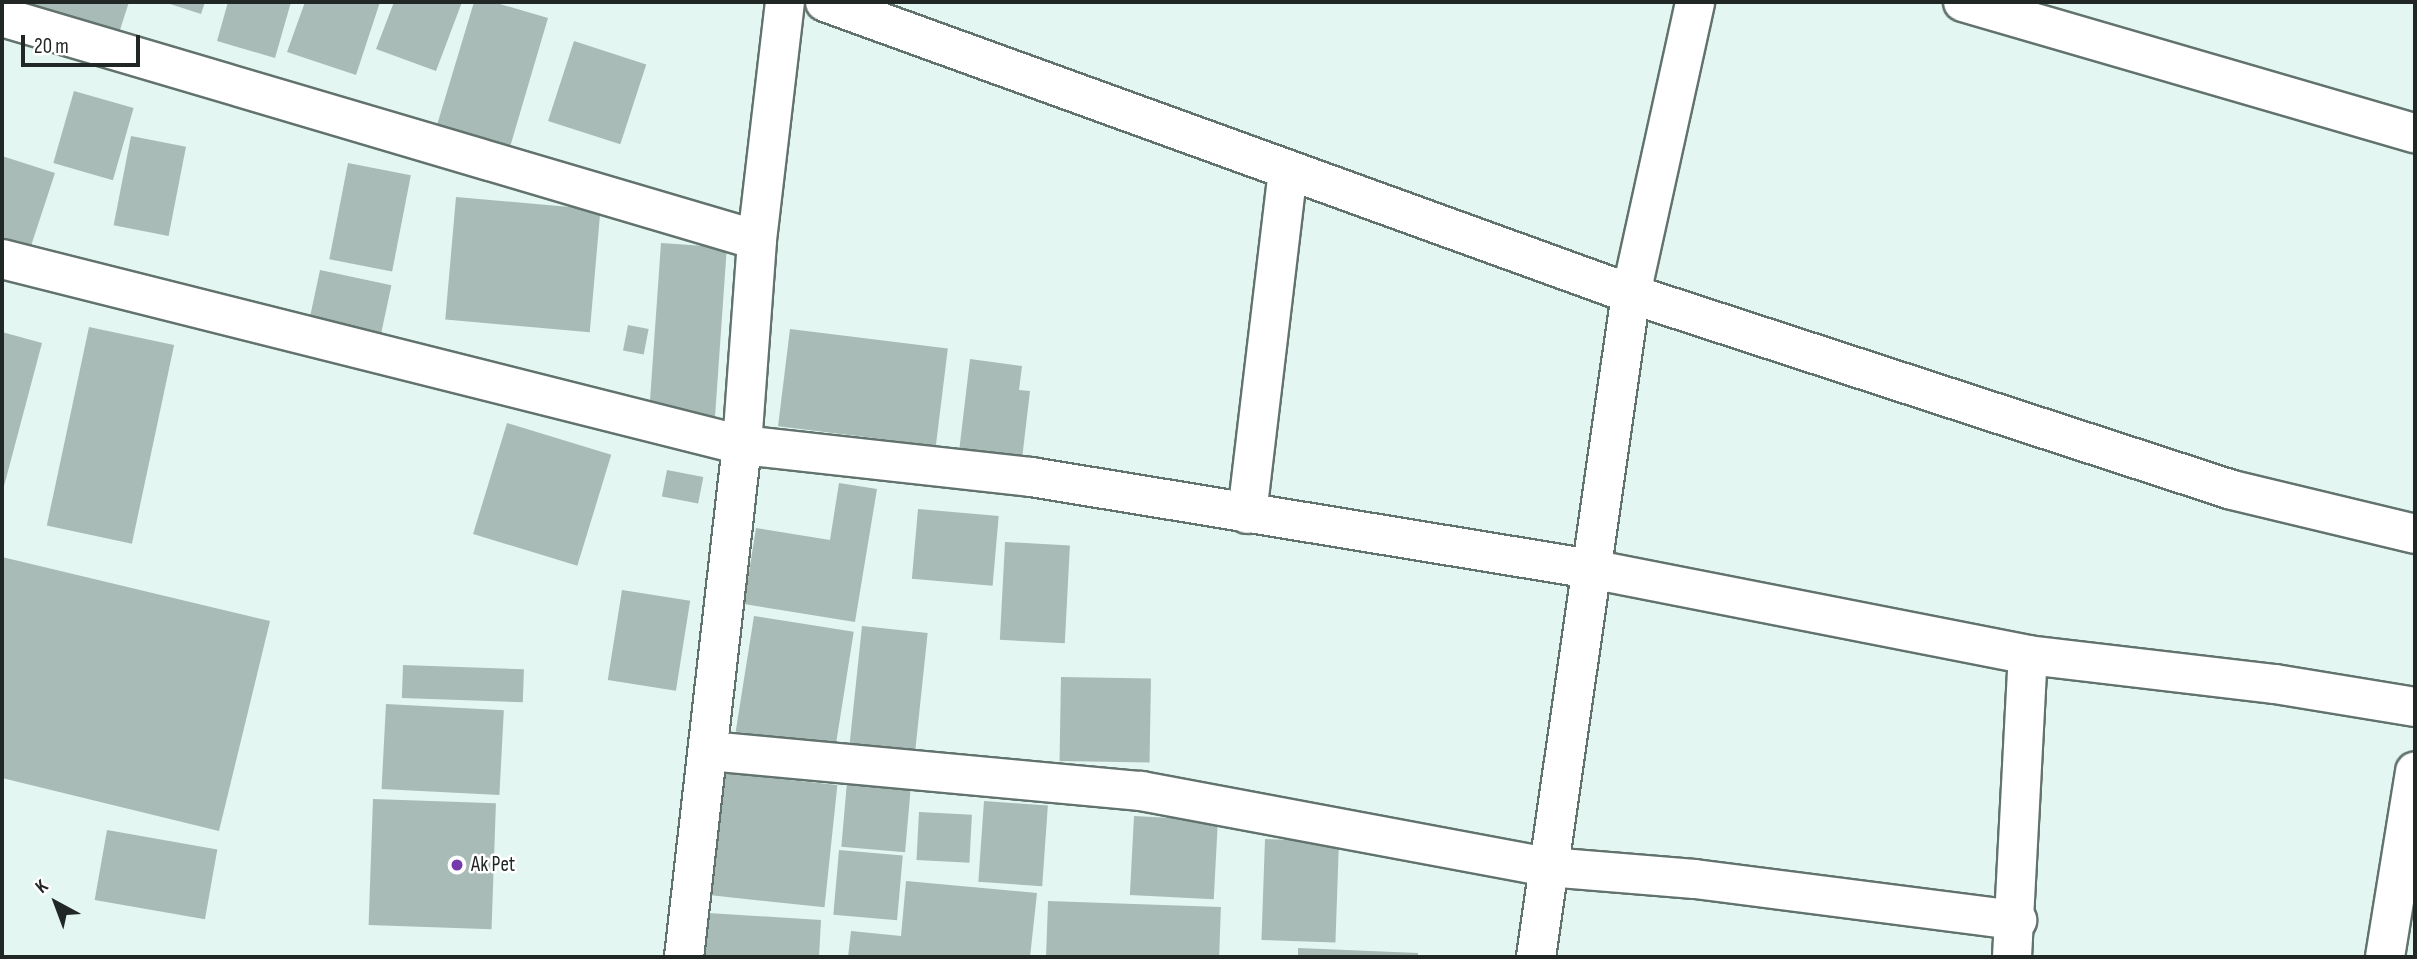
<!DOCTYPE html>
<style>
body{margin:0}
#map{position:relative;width:2417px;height:959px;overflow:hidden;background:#e4f6f1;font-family:"Sofia Sans Condensed",sans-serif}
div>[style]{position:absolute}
.building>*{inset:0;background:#a9bbb6;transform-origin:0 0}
.roads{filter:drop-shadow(2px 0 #62726d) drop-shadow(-2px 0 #62726d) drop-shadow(0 2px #62726d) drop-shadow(0 -2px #62726d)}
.minor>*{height:38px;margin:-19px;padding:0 19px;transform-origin:19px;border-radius:19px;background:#fff}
.dots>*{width:19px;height:19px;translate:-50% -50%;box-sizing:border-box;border:4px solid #fff;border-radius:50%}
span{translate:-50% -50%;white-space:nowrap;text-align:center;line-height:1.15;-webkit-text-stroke:5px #fff;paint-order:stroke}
.poi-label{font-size:21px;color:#202725}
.left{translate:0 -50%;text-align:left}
.frame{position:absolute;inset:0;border:4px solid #202725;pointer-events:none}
.north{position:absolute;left:21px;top:868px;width:70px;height:70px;-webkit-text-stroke:5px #fff;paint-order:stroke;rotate:319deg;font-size:19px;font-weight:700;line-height:28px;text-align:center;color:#202725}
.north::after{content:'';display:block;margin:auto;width:24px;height:32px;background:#202725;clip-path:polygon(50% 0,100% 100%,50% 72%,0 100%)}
.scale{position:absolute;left:21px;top:35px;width:119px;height:32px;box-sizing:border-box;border:4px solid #202725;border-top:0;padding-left:9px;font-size:21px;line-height:24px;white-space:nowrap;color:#202725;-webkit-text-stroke:5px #fff;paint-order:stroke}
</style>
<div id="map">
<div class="building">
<div style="clip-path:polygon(18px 2px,129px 2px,119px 33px)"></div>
<div style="clip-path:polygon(164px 2px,205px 2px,201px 14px)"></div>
<div style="clip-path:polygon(228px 2px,291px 2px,275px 58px,217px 41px)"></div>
<div style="clip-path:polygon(305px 2px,380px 2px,356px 75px,287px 52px)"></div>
<div style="clip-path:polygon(394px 2px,462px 2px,436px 71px,376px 49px)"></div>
<div style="clip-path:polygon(474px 2px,493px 2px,548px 18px,510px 147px,437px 125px)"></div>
<div style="left:574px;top:41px;width:76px;height:84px;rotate:18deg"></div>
<div style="left:74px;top:91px;width:62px;height:75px;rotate:16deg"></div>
<div style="left:131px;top:136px;width:56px;height:91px;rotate:11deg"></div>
<div style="clip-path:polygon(2px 156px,55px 173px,29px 252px,2px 243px)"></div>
<div style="left:348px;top:163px;width:64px;height:98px;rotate:11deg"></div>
<div style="left:456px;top:197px;width:145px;height:123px;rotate:5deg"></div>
<div style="left:661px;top:243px;width:66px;height:170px;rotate:4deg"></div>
<div style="left:320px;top:270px;width:73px;height:55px;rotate:12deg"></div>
<div style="left:628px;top:325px;width:21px;height:26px;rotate:11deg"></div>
<div style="left:89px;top:327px;width:87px;height:203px;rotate:12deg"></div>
<div style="left:790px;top:329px;width:159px;height:98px;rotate:7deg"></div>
<div style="clip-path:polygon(2px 332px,42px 343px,3px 490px,2px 490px)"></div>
<div style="clip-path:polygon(970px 359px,1022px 366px,1019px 390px,1030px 391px,1022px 459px,959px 452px)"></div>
<div style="left:507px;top:423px;width:109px;height:116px;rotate:17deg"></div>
<div style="left:667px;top:470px;width:37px;height:27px;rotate:11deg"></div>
<div style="clip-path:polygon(839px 483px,877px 489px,855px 622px,744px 604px,756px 528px,830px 540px)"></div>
<div style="left:918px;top:509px;width:81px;height:70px;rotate:5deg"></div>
<div style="left:1005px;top:542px;width:65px;height:98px;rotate:3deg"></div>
<div style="clip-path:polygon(2px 557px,270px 621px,219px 831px,2px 778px)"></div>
<div style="left:622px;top:590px;width:69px;height:91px;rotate:9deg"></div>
<div style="left:754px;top:616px;width:101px;height:117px;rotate:9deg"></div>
<div style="left:862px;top:626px;width:66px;height:123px;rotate:6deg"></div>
<div style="left:403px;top:665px;width:121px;height:33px;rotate:2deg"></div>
<div style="left:1061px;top:677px;width:90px;height:84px;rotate:1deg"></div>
<div style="left:386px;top:704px;width:118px;height:85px;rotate:3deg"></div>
<div style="left:724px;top:773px;width:114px;height:123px;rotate:6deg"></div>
<div style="left:847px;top:782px;width:64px;height:65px;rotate:5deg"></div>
<div style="left:373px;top:799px;width:123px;height:126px;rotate:2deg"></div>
<div style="left:984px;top:801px;width:64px;height:81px;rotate:4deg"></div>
<div style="left:919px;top:812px;width:53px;height:48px;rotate:3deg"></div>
<div style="left:1134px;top:816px;width:84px;height:79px;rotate:3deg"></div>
<div style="left:107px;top:830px;width:112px;height:71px;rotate:10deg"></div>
<div style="left:1265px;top:839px;width:74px;height:101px;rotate:2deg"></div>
<div style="left:839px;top:850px;width:64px;height:65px;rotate:5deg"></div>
<div style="clip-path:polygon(906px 881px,1037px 893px,1030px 957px,848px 957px,851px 931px,901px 936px)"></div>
<div style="left:1048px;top:901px;width:173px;height:56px;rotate:2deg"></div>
<div style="clip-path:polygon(708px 913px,821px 920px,819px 957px,705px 957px)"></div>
<div style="clip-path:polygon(1298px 948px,1418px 953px,1418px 957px,1298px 957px)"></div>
</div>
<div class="roads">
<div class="minor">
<div style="left:825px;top:2px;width:857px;rotate:19.91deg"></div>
<div style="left:1631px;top:294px;width:632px;rotate:18.06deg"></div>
<div style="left:2232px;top:490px;width:188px;rotate:13.5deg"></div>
<div style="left:1963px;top:2px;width:471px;rotate:16.2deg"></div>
<div style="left:2px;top:17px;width:787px;rotate:16.46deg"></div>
<div style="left:2px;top:259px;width:763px;rotate:14.11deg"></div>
<div style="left:742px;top:445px;width:291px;rotate:6.3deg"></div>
<div style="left:1031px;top:477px;width:568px;rotate:9.33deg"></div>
<div style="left:1591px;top:569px;width:445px;rotate:11.1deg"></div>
<div style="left:2028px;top:655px;width:249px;rotate:6.7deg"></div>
<div style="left:2275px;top:684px;width:142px;rotate:9.3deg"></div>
<div style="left:1247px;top:514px;width:346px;rotate:-83.2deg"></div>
<div style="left:709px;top:751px;width:434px;rotate:5.3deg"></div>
<div style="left:1141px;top:791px;width:414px;rotate:10.6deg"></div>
<div style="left:1548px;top:867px;width:147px;rotate:4.7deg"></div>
<div style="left:1695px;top:879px;width:325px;rotate:7.3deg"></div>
<div style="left:684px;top:957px;width:515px;rotate:-83.54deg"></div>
<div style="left:742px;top:445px;width:206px;rotate:-85.8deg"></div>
<div style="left:757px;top:240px;width:240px;rotate:-83.3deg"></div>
<div style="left:1536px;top:957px;width:670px;rotate:-81.85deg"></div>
<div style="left:1631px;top:294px;width:299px;rotate:-77.6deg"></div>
<div style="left:2012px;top:957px;width:302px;rotate:-87deg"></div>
<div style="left:2385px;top:957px;width:188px;rotate:-80.8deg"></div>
</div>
</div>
<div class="dots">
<div style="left:457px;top:865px;background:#7638ad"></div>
</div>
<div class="poi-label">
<span class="left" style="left:471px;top:865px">Ak Pet</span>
</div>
<div class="frame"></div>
<div class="north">K</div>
<div class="scale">20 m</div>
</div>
